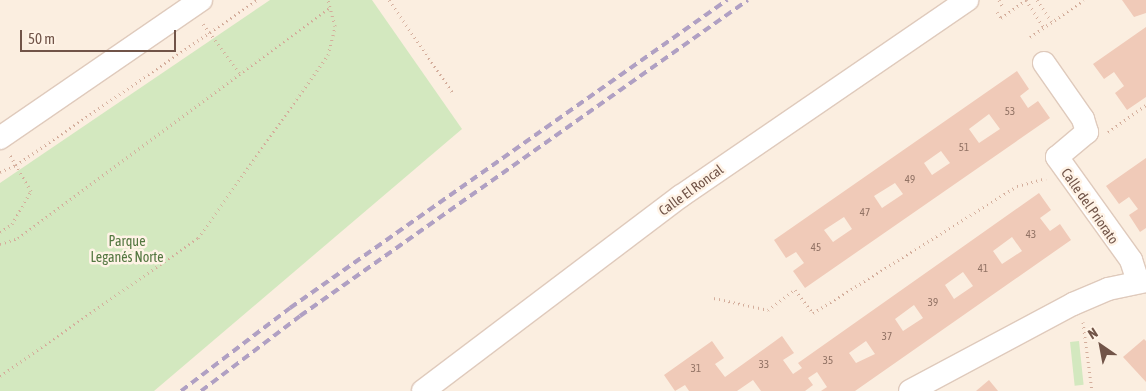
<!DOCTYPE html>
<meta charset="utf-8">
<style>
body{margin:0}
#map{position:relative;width:1146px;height:391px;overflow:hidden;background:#fbeee0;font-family:"Asap Condensed",sans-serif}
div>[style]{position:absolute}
.green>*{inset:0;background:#d3e8bf;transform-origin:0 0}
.building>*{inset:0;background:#f0cab8}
.path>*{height:3px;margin-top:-1.5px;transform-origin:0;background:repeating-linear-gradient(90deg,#d4ae9c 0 1px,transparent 0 5px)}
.roads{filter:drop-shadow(1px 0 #dfcabc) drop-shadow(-1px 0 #dfcabc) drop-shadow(0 1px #dfcabc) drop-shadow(0 -1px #dfcabc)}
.minor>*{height:22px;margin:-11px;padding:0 11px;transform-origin:11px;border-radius:11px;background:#fff}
.rail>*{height:4px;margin-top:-2px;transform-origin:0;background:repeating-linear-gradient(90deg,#b0a0c3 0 8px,transparent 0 13px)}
span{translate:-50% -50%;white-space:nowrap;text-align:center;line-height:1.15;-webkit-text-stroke:5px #fff3e6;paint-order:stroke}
.number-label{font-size:11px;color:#917264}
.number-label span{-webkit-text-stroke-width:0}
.street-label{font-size:14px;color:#715448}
.park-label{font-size:14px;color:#547741}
.north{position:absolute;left:1076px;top:321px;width:50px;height:50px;-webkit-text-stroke:4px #fff3e6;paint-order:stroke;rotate:327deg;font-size:14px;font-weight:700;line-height:20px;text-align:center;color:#715448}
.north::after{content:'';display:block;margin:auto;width:18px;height:22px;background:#715448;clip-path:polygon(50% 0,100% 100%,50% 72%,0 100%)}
.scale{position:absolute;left:20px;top:30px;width:156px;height:22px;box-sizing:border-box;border:2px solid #715448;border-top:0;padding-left:6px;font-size:15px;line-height:18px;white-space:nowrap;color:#715448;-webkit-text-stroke:4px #fff3e6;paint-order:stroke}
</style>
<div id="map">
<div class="green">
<div style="clip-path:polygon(270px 0,372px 0,462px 129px,154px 391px,0 391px,0 183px)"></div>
<div style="left:1079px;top:341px;width:44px;height:9px;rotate:84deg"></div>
</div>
<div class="building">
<div style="clip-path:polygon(1122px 0,1146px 0,1146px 13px,1134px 17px)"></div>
<div style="clip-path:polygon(1146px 27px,1146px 97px,1127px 110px,1115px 93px,1124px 86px,1114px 72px,1104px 79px,1093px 64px)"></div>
<div style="clip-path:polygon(evenodd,1017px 71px,1029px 89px,1020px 96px,1028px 108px,1038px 101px,1050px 118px,805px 288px,793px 271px,804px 263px,796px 252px,786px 258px,774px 240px,1017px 71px,989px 114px,1000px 129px,979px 143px,969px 129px,989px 114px,1017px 71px,941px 151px,950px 163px,932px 175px,924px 163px,941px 151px,1017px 71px,895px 183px,903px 194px,882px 208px,874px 196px,895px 183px,1017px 71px,844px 217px,852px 229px,833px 242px,824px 230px,844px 217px)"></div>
<div style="clip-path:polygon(1146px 158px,1146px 228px,1140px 232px,1129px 215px,1138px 209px,1129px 197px,1119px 204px,1106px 186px)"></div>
<div style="clip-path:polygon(evenodd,1039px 193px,1051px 210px,1040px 218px,1050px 231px,1060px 224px,1071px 240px,855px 391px,821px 391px,827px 387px,817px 372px,808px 378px,813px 385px,805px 391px,761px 391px,753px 380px,737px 391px,689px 391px,685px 385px,675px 391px,664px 375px,712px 341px,724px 358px,715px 364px,725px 377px,782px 336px,794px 353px,783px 360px,793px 374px,802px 368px,798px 363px,1039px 193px,1012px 237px,1022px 251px,1002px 264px,993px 251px,1012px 237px,1039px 193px,963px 272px,973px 286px,954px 299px,945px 285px,963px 272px,1039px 193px,914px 305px,923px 318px,903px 331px,895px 319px,914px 305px,1039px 193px,866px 341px,875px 354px,856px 363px,849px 353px,866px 341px)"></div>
<div style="clip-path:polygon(1144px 339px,1146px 341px,1146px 382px,1123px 357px)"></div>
<div style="clip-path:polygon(989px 380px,998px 391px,976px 391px)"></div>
</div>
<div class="path">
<div style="left:389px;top:0;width:113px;rotate:55.5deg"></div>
<div style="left:999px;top:0;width:8px;rotate:60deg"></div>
<div style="left:1037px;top:0;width:27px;rotate:56deg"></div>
<div style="left:997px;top:12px;width:7px;rotate:56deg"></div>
<div style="left:1001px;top:18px;width:31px;rotate:-36deg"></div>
<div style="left:1026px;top:0;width:33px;rotate:57deg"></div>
<div style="left:203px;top:24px;width:62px;rotate:53.5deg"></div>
<div style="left:1030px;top:37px;width:65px;rotate:-34.4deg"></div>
<div style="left:1108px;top:132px;width:47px;rotate:-35.4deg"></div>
<div style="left:0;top:172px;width:17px;rotate:-24deg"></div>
<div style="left:16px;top:165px;width:292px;rotate:-34.4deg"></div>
<div style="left:0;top:232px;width:14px;rotate:-34deg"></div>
<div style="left:12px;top:224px;width:38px;rotate:-60deg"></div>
<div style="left:31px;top:191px;width:42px;rotate:-120.3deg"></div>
<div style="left:0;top:244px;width:19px;rotate:-18deg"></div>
<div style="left:18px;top:238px;width:388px;rotate:-36.5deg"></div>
<div style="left:714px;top:298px;width:55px;rotate:12.5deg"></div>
<div style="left:768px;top:310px;width:34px;rotate:-37deg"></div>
<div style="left:795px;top:290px;width:29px;rotate:52deg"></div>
<div style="left:813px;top:313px;width:240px;rotate:-31.9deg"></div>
<div style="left:1017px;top:186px;width:30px;rotate:-15deg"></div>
<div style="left:1083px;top:322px;width:70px;rotate:82.6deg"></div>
<div style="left:0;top:376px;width:241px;rotate:-34.9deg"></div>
<div style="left:198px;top:238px;width:224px;rotate:-54.6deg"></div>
<div style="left:328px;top:55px;width:30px;rotate:-76deg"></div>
<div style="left:335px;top:26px;width:27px;rotate:-105deg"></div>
</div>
<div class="roads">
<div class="minor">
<div style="left:1044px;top:63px;width:68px;rotate:55.1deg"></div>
<div style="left:1083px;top:119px;width:14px;rotate:73deg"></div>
<div style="left:1087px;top:132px;width:39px;rotate:140deg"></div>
<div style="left:1057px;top:157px;width:127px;rotate:54.3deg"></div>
<div style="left:1131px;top:260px;width:23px;rotate:72deg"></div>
<div style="left:0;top:138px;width:244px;rotate:-34.5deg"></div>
<div style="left:423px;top:391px;width:323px;rotate:-37.1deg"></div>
<div style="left:681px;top:196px;width:347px;rotate:-34.4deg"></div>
<div style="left:910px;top:391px;width:185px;rotate:-28.1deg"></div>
<div style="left:1073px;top:304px;width:38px;rotate:-23deg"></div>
<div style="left:1108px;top:289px;width:39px;rotate:-12deg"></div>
</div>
</div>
<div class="rail">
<div style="left:181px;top:391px;width:137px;rotate:-37.3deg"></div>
<div style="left:290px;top:308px;width:535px;rotate:-35.18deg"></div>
<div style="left:201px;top:391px;width:124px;rotate:-37.1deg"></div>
<div style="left:300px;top:316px;width:548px;rotate:-35.2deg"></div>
</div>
<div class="number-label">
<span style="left:1010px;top:111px">53</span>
<span style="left:964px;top:147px">51</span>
<span style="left:910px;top:179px">49</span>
<span style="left:865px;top:212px">47</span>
<span style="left:1031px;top:234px">43</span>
<span style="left:816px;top:247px">45</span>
<span style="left:983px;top:268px">41</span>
<span style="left:933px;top:302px">39</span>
<span style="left:887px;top:336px">37</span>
<span style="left:828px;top:360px">35</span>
<span style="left:764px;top:364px">33</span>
<span style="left:696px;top:368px">31</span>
</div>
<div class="street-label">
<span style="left:691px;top:190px;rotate:-36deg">Calle El Roncal</span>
<span style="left:1090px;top:206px;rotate:55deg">Calle del Priorato</span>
</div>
<div class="park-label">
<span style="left:127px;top:249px">Parque<br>Leganés Norte</span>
</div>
<div class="north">N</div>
<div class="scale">50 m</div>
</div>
